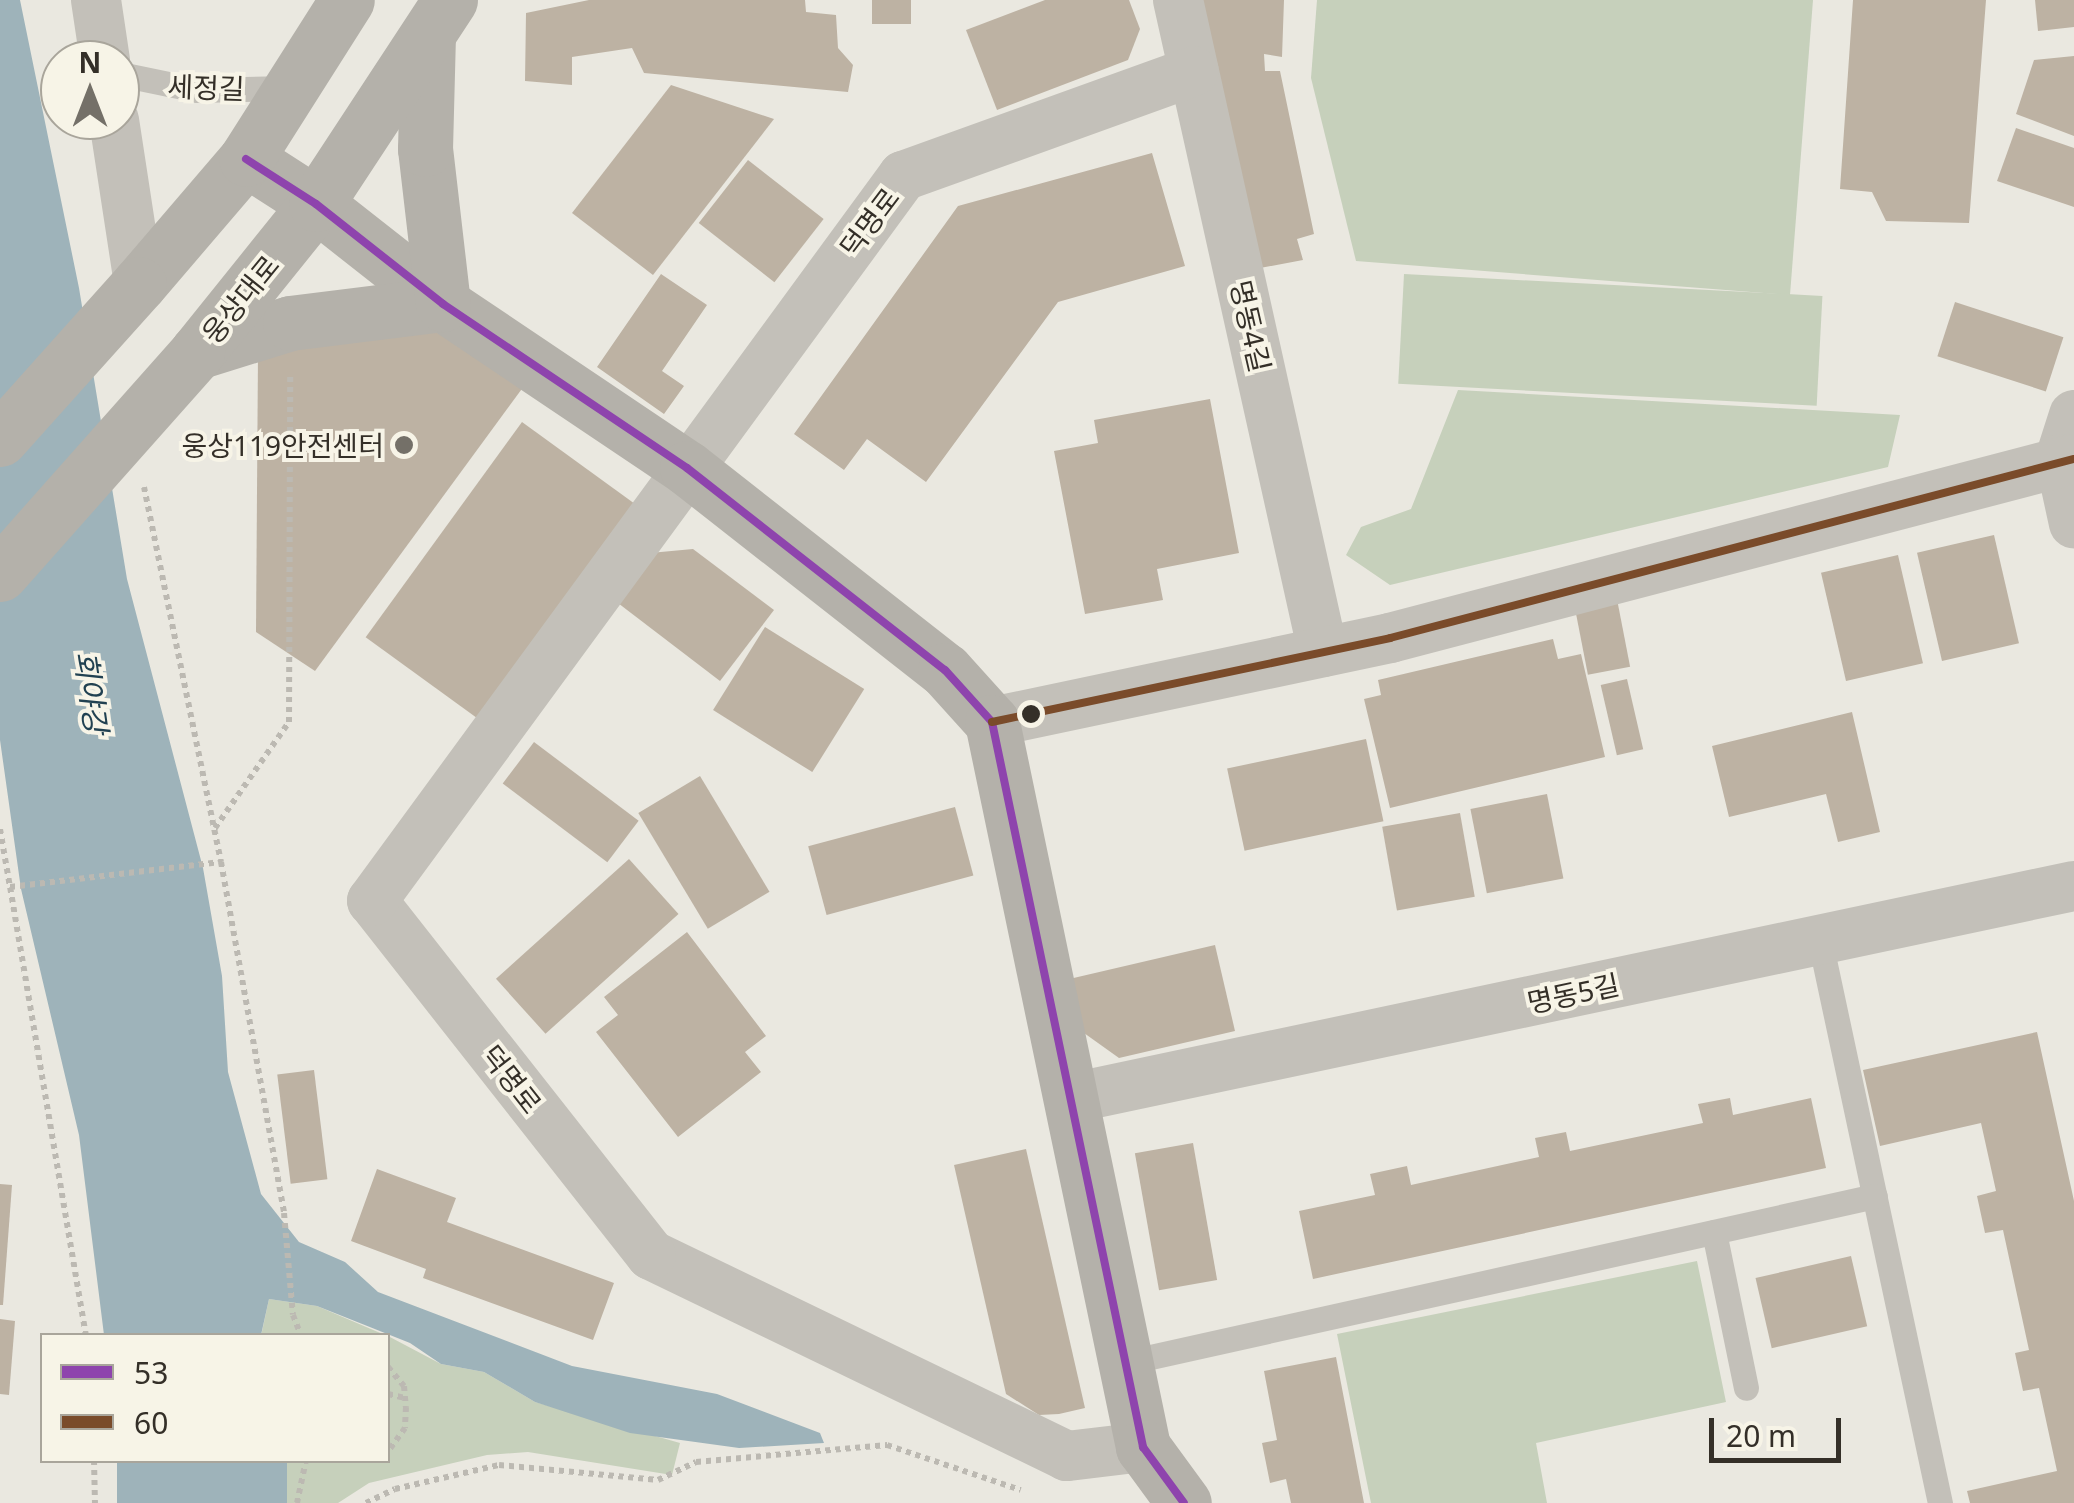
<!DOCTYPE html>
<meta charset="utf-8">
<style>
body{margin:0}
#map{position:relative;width:2074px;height:1503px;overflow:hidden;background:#eae8e0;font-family:"Noto Sans","Noto Sans KR",sans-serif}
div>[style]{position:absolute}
.green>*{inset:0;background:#c6d0bb;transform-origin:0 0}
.water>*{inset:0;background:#9eb3ba;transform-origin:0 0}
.building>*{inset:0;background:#bdb2a3;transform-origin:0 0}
.path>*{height:6px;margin-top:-3px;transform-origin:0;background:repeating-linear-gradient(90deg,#bcb9b2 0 5px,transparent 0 10px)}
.lane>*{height:25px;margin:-12.5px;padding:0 12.5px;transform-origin:12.5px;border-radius:12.5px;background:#c3c0b9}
.street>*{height:50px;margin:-25px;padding:0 25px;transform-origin:25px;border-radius:25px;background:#c3c0b9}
.secondary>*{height:55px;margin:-27.5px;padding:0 27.5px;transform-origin:27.5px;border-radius:27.5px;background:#b4b1aa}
.secondary-bridge>*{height:55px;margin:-27.5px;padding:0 27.5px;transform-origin:27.5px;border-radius:27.5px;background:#b4b1aa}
.bus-1>*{height:8px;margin:-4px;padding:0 4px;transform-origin:4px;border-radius:4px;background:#8e44ad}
.bus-2>*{height:8px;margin:-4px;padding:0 4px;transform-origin:4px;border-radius:4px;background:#7a4b2a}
.dots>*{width:28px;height:28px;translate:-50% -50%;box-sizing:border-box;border:5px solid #f7f4e7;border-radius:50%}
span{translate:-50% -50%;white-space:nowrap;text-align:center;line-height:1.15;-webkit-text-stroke:8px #f7f4e7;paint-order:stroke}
.street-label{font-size:28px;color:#342f28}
.poi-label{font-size:28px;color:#342f28}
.right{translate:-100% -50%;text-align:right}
.water-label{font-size:30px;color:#214151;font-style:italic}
.legend{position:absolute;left:40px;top:1333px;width:350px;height:130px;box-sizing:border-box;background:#f7f4e7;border:2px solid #a9a59b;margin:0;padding:12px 18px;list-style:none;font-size:30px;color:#342f28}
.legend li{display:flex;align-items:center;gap:20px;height:50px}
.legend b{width:50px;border:2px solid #a9a59b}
.north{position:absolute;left:40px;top:40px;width:100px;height:100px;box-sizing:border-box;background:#f7f4e7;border:2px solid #a9a59b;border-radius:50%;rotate:0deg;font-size:28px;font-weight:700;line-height:40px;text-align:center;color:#342f28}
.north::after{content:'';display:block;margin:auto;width:35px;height:45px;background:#747068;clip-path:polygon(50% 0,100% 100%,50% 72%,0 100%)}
.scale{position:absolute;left:1709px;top:1418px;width:132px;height:45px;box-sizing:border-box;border:5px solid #342f28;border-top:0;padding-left:12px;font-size:30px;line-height:35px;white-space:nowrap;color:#342f28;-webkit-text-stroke:8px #f7f4e7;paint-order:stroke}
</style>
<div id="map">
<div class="green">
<div style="clip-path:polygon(1317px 0,1813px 0,1790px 295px,1356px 261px,1311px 78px)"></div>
<div style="left:1404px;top:274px;width:419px;height:110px;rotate:3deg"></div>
<div style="clip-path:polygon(1458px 390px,1900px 415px,1888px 467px,1390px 585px,1346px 555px,1361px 527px,1411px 509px)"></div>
<div style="clip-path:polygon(1697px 1261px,1726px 1402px,1536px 1443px,1547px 1503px,1371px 1503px,1337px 1334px)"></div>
<div style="clip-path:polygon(269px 1299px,317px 1306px,385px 1335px,261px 1336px)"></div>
<div style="clip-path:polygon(388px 1336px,441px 1364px,484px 1372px,535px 1402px,680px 1443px,672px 1475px,528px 1452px,487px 1455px,369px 1483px,338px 1503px,287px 1503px,287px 1461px,388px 1460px)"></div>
</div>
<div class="water">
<div style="clip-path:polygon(0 0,20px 0,79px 288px,127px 579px,203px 868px,222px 976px,228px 1072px,261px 1194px,299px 1242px,345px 1262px,378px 1292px,572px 1366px,717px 1394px,820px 1433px,824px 1443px,739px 1448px,630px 1433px,535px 1402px,484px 1372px,441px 1364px,410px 1343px,317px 1306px,269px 1299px,261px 1335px,104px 1335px,79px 1135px,21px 889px,0 740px)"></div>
<div style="left:117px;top:1461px;width:170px;height:42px"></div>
</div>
<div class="building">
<div style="clip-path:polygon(589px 0,805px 0,806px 12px,836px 15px,838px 48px,853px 65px,848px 92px,644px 73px,632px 48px,572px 57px,572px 85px,525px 81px,526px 13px)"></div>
<div style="left:872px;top:0;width:39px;height:24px"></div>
<div style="clip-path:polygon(1045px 0,1129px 0,1140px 29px,1128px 60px,997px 110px,966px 30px)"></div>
<div style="clip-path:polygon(1198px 0,1284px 0,1282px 57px,1264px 54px,1265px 71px,1280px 71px,1314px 234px,1297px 239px,1303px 260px,1244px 271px)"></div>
<div style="clip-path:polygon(1853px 0,1986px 0,1969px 223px,1886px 221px,1872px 192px,1840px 189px)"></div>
<div style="clip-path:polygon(2035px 0,2074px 0,2074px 27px,2038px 31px)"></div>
<div style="clip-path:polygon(2074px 56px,2074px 136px,2016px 114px,2034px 60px)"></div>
<div style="clip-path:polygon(671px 85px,774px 119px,653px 275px,572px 213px)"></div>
<div style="clip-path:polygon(2016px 128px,2074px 148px,2074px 207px,1997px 181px)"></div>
<div style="clip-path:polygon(1152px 153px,1185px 266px,1058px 302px,926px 482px,867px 439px,844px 470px,794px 434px,958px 206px)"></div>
<div style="left:748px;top:160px;width:96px;height:80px;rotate:38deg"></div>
<div style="clip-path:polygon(661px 274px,707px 305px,662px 371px,684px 386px,664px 414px,597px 367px)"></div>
<div style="left:1955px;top:302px;width:114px;height:57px;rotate:18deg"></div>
<div style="clip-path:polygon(437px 326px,524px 386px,315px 671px,256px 632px,258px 352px)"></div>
<div style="clip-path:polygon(1210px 399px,1239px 553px,1157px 569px,1163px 600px,1085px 614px,1054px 451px,1098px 443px,1094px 420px)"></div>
<div style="left:522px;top:422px;width:138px;height:266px;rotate:36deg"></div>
<div style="left:1994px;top:535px;width:111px;height:79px;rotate:77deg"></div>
<div style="clip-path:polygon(693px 549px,774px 610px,720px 681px,614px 600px,650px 553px)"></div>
<div style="left:1898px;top:555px;width:111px;height:79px;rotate:77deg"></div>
<div style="left:1616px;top:594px;width:74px;height:43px;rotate:79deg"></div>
<div style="left:765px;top:627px;width:117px;height:98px;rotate:32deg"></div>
<div style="clip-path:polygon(1553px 639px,1558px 659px,1581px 654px,1605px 757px,1390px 808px,1364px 699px,1381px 695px,1378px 680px)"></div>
<div style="left:1627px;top:679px;width:72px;height:27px;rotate:77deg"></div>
<div style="clip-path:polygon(1852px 712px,1880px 832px,1838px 842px,1826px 794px,1729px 817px,1712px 746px)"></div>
<div style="left:1366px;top:739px;width:84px;height:142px;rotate:78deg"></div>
<div style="left:534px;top:742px;width:131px;height:52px;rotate:37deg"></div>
<div style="left:700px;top:776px;width:135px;height:72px;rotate:59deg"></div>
<div style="left:1547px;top:794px;width:86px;height:78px;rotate:79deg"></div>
<div style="left:955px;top:807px;width:71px;height:152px;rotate:75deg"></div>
<div style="left:1460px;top:813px;width:85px;height:79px;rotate:80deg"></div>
<div style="left:629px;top:859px;width:74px;height:179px;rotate:48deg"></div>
<div style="clip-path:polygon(687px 932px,766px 1036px,745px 1052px,761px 1072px,678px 1137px,596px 1032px,618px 1015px,604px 997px)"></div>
<div style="clip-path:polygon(1215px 945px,1235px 1031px,1119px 1058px,1077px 1028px,1065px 980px)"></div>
<div style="clip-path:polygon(2037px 1032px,2074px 1201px,2074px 1503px,1970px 1503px,1967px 1491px,2057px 1471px,2039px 1388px,2023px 1391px,2015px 1353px,2029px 1350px,2003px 1230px,1985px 1233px,1977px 1196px,1996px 1191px,1981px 1123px,1880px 1146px,1863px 1070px)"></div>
<div style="left:314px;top:1070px;width:110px;height:37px;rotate:83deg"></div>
<div style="clip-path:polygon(1730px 1098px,1733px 1115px,1811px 1098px,1826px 1168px,1313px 1279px,1299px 1211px,1375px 1195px,1370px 1174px,1407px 1166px,1411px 1185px,1539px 1157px,1535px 1138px,1566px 1132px,1570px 1151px,1703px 1123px,1698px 1104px)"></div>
<div style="left:1193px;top:1143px;width:139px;height:59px;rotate:80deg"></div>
<div style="clip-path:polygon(1026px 1149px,1085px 1408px,1059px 1414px,1039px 1415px,1006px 1394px,954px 1165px)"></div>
<div style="clip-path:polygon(377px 1169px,456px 1198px,447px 1222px,614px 1283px,593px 1340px,423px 1278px,426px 1269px,351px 1241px)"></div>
<div style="clip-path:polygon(0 1184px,12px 1185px,3px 1305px,0 1305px)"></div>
<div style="left:1851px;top:1256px;width:72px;height:98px;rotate:77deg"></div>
<div style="clip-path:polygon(0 1319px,15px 1321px,9px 1395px,0 1394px)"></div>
<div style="clip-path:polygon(1336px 1357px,1364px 1503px,1291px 1503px,1286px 1479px,1270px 1483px,1262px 1443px,1277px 1440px,1264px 1371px)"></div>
</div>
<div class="path">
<div style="left:144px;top:487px;width:383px;rotate:78.4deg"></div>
<div style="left:221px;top:862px;width:357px;rotate:79.8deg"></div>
<div style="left:284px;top:1213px;width:102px;rotate:85deg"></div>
<div style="left:293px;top:1315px;width:22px;rotate:69deg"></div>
<div style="left:215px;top:828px;width:129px;rotate:-55.1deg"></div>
<div style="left:289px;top:722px;width:348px;rotate:-89.8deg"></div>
<div style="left:0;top:829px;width:59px;rotate:80.2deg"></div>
<div style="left:86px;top:1336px;width:455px;rotate:-99.6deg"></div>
<div style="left:10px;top:887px;width:212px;rotate:-6.8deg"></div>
<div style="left:388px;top:1367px;width:25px;rotate:50deg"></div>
<div style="left:404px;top:1386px;width:21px;rotate:85deg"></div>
<div style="left:406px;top:1407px;width:21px;rotate:93deg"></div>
<div style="left:405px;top:1428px;width:29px;rotate:126deg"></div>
<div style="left:388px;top:1394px;width:17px;rotate:13deg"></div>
<div style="left:94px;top:1460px;width:43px;rotate:88.7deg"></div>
<div style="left:346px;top:1460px;width:2px"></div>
<div style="left:297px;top:1503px;width:44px;rotate:-78.2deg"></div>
<div style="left:366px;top:1503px;width:32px;rotate:-26deg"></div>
<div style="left:395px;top:1489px;width:107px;rotate:-13deg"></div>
<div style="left:499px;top:1465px;width:160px;rotate:5.4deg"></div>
<div style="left:658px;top:1480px;width:42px;rotate:-25.3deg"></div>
<div style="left:696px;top:1462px;width:192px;rotate:-5.1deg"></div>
<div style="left:887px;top:1445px;width:141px;rotate:18.6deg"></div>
</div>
<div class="lane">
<div style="left:120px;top:74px;width:79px;rotate:11.7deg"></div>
<div style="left:197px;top:90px;width:93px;rotate:-1.2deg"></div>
<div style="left:1820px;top:941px;width:575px;rotate:77.95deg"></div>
<div style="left:1714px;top:1232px;width:159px;rotate:78.4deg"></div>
<div style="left:1128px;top:1362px;width:765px;rotate:-12.53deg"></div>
</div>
<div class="street">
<div style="left:96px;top:0;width:61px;rotate:81.5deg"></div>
<div style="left:1178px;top:0;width:668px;rotate:77.46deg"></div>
<div style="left:114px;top:120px;width:166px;rotate:81.3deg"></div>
<div style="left:2074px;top:415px;width:46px;rotate:107.7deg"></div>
<div style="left:2060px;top:459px;width:66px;rotate:77.8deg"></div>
<div style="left:992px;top:722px;width:407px;rotate:-11.9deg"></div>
<div style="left:1390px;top:638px;width:707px;rotate:-14.67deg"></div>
<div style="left:1072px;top:1098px;width:1024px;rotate:-11.95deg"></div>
<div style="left:1143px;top:1447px;width:77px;rotate:173.2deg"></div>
<div style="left:1067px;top:1456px;width:462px;rotate:-154.2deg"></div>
<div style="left:651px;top:1255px;width:451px;rotate:-128.2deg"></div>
<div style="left:372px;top:901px;width:899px;rotate:-53.78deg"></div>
<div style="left:903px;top:176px;width:309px;rotate:-19.8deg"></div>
</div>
<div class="secondary">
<div style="left:246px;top:159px;width:83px;rotate:32.7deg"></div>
<div style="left:316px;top:204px;width:162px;rotate:38.2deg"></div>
<div style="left:443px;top:304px;width:294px;rotate:33.9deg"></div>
<div style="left:687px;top:468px;width:328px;rotate:38.1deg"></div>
<div style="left:945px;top:670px;width:70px;rotate:47.9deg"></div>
<div style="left:992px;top:722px;width:741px;rotate:78.23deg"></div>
<div style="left:1143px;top:1447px;width:69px;rotate:53.8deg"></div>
<div style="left:139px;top:284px;width:165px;rotate:-49.4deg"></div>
<div style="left:246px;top:159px;width:188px;rotate:-57.6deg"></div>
<div style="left:197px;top:352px;width:97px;rotate:-17.3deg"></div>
<div style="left:290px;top:323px;width:154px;rotate:-7.1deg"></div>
<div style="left:443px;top:304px;width:156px;rotate:-96.6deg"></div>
<div style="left:425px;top:149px;width:112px;rotate:-88.5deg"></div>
<div style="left:197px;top:352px;width:190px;rotate:-51.2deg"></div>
<div style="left:316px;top:204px;width:244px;rotate:-56.7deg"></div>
</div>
<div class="secondary-bridge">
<div style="left:0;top:439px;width:208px;rotate:-48.1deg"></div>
<div style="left:0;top:574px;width:297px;rotate:-48.4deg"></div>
</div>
<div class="bus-1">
<div style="left:246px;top:159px;width:83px;rotate:32.7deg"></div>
<div style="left:316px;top:204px;width:162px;rotate:38.2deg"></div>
<div style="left:443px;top:304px;width:294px;rotate:33.9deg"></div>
<div style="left:687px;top:468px;width:328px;rotate:38.1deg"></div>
<div style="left:945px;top:670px;width:70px;rotate:47.9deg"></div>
<div style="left:992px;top:722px;width:741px;rotate:78.23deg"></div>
<div style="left:1143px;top:1447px;width:69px;rotate:53.8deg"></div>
</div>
<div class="bus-2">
<div style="left:992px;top:722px;width:407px;rotate:-11.9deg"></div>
<div style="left:1390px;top:638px;width:707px;rotate:-14.67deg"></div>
</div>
<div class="dots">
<div style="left:404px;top:445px;background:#747068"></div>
<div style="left:1031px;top:714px;background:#342f28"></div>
</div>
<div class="street-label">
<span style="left:206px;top:87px;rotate:2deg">세정길</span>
<span style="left:869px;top:222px;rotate:-53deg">덕명로</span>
<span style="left:240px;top:299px;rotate:-51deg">웅상대로</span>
<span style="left:1251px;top:326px;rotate:77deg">명동4길</span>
<span style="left:1573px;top:993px;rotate:-12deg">명동5길</span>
<span style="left:512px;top:1079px;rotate:52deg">덕명로</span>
</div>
<div class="poi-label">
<span class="right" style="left:384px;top:445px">웅상119안전센터</span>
</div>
<div class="water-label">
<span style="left:91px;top:692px;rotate:82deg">회야강</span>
</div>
<ul class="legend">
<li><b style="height:12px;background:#8e44ad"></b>53</li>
<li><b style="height:12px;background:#7a4b2a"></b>60</li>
</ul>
<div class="north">N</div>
<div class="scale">20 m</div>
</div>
